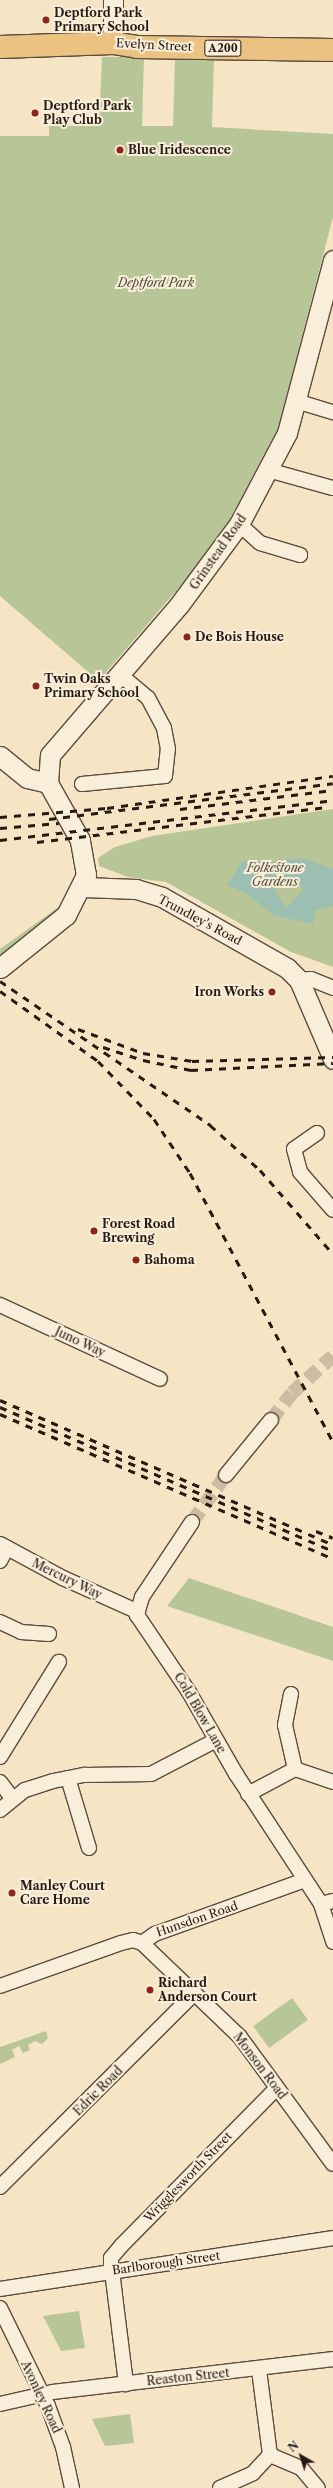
<!DOCTYPE html>
<style>
body{margin:0}
#map{position:relative;width:333px;height:2488px;overflow:hidden;background:#f6e5c4;font-family:"Libre Caslon Text",serif}
div>[style]{position:absolute}
.green>*{inset:0;background:#b8c597;transform-origin:0 0}
.water>*{inset:0;background:#9dbfb1}
.street-tunnel>*{height:14px;margin-top:-7px;transform-origin:0;background:repeating-linear-gradient(90deg,#cdbca1 0 14px,transparent 0 21px)}
.roads{filter:drop-shadow(1px 0 #5b4c3f) drop-shadow(-1px 0 #5b4c3f) drop-shadow(0 1px #5b4c3f) drop-shadow(0 -1px #5b4c3f)}
.street>*{height:14px;margin:-7px;padding:0 7px;transform-origin:7px;border-radius:7px;background:#f9eed9}
.secondary>*{height:19px;margin:-9.5px;padding:0 9.5px;transform-origin:9.5px;border-radius:9.5px;background:#f9eed9}
.primary>*{height:22px;margin:-11px;padding:0 11px;transform-origin:11px;border-radius:11px;background:#ebc282}
.rail>*{height:3px;margin-top:-1.5px;transform-origin:0;background:repeating-linear-gradient(90deg,#271913 0 7px,transparent 0 14px)}
.dots>*{width:11px;height:11px;translate:-50% -50%;box-sizing:border-box;border:2px solid #f9eed9;border-radius:50%}
span{translate:-50% -50%;white-space:nowrap;text-align:center;line-height:1.15;-webkit-text-stroke:4px #f9eed9;paint-order:stroke}
.shield-label span{padding:1px 3px;background:#f9eed9;border:1px solid;border-radius:3px;-webkit-text-stroke-width:0}
.shield-label{font-size:11px;color:#271913;font-weight:700}
.poi-label{font-size:12px;color:#271913;font-weight:700}
.left{translate:0 -50%;text-align:left}
.right{translate:-100% -50%;text-align:right}
.street-label{font-size:12px;color:#271913}
.park-label{font-size:12px;color:#524d3b;font-style:italic}
.north{position:absolute;left:281px;top:2436px;width:40px;height:40px;-webkit-text-stroke:3px #f9eed9;paint-order:stroke;rotate:321deg;font-size:11px;font-weight:700;line-height:16px;text-align:center;color:#271913}
.north::after{content:'';display:block;margin:auto;width:14px;height:18px;background:#271913;clip-path:polygon(50% 0,100% 100%,50% 72%,0 100%)}
</style>
<div id="map">
<div class="green">
<div style="clip-path:polygon(102px 57px,144px 57px,142px 126px,173px 126px,175px 58px,214px 58px,212px 127px,333px 134px,333px 217px,279px 426px,218px 542px,103px 676px,94px 677px,0 596px,0 136px,49px 136px,49px 126px,99px 126px)"></div>
<div style="clip-path:polygon(333px 809px,333px 967px,291px 952px,166px 882px,128px 877px,99px 866px,98px 858px,115px 847px,152px 836px)"></div>
<div style="clip-path:polygon(60px 906px,57px 914px,0 958px,0 949px)"></div>
<div style="clip-path:polygon(189px 1578px,333px 1627px,333px 1661px,167px 1606px)"></div>
<div style="left:292px;top:1998px;width:27px;height:48px;rotate:54deg"></div>
<div style="clip-path:polygon(46px 2031px,48px 2038px,42px 2044px,35px 2041px,28px 2045px,30px 2050px,23px 2053px,19px 2046px,12px 2050px,15px 2057px,0 2064px,0 2047px)"></div>
<div style="clip-path:polygon(79px 2311px,85px 2348px,61px 2351px,43px 2316px)"></div>
<div style="clip-path:polygon(130px 2414px,134px 2443px,105px 2446px,92px 2419px)"></div>
</div>
<div class="water">
<div style="clip-path:polygon(evenodd,284px 859px,305px 859px,333px 869px,333px 906px,315px 911px,313px 924px,273px 915px,246px 893px,227px 885px,241px 862px,255px 860px,269px 863px,284px 859px,291px 878px,298px 880px,303px 890px,286px 908px,275px 889px,279px 880px,288px 884px,291px 878px)"></div>
</div>
<div class="street-tunnel">
<div style="left:271px;top:1420px;width:34px;rotate:-52deg"></div>
<div style="left:292px;top:1393px;width:55px;rotate:-42.1deg"></div>
<div style="left:192px;top:1522px;width:58px;rotate:-54.1deg"></div>
</div>
<div class="roads">
<div class="street">
<div style="left:296px;top:401px;width:39px;rotate:17deg"></div>
<div style="left:268px;top:470px;width:67px;rotate:15.5deg"></div>
<div style="left:239px;top:524px;width:28px;rotate:42deg"></div>
<div style="left:260px;top:543px;width:42px;rotate:16.7deg"></div>
<div style="left:82px;top:784px;width:83px;rotate:-5.5deg"></div>
<div style="left:165px;top:776px;width:27px;rotate:-84deg"></div>
<div style="left:168px;top:749px;width:21px;rotate:-101deg"></div>
<div style="left:164px;top:728px;width:34px;rotate:-118deg"></div>
<div style="left:148px;top:698px;width:31px;rotate:-140deg"></div>
<div style="left:299px;top:980px;width:12px;rotate:-5deg"></div>
<div style="left:311px;top:979px;width:24px;rotate:22deg"></div>
<div style="left:317px;top:1133px;width:28px;rotate:145deg"></div>
<div style="left:294px;top:1149px;width:24px;rotate:75deg"></div>
<div style="left:300px;top:1172px;width:50px;rotate:49deg"></div>
<div style="left:0;top:1305px;width:176px;rotate:24.8deg"></div>
<div style="left:226px;top:1475px;width:71px;rotate:-50.7deg"></div>
<div style="left:192px;top:1522px;width:90px;rotate:123.7deg"></div>
<div style="left:142px;top:1597px;width:19px;rotate:106deg"></div>
<div style="left:137px;top:1615px;width:93px;rotate:56deg"></div>
<div style="left:189px;top:1692px;width:95px;rotate:60.2deg"></div>
<div style="left:236px;top:1774px;width:155px;rotate:56.8deg"></div>
<div style="left:321px;top:1904px;width:40px;rotate:72deg"></div>
<div style="left:0;top:1544px;width:72px;rotate:28.4deg"></div>
<div style="left:63px;top:1578px;width:80px;rotate:24.3deg"></div>
<div style="left:0;top:1561px;width:15px;rotate:-62deg"></div>
<div style="left:0;top:1622px;width:23px;rotate:25deg"></div>
<div style="left:21px;top:1632px;width:28px;rotate:4deg"></div>
<div style="left:291px;top:1694px;width:32px;rotate:101deg"></div>
<div style="left:285px;top:1725px;width:45px;rotate:77.2deg"></div>
<div style="left:295px;top:1769px;width:40px;rotate:18.9deg"></div>
<div style="left:0;top:1757px;width:112px;rotate:-58.2deg"></div>
<div style="left:68px;top:1778px;width:73px;rotate:73.3deg"></div>
<div style="left:0;top:1782px;width:20px;rotate:53deg"></div>
<div style="left:248px;top:1794px;width:53px;rotate:-28deg"></div>
<div style="left:0;top:1810px;width:32px;rotate:-39deg"></div>
<div style="left:25px;top:1790px;width:29px;rotate:-18deg"></div>
<div style="left:53px;top:1781px;width:33px;rotate:-11deg"></div>
<div style="left:85px;top:1775px;width:66px;rotate:-0.9deg"></div>
<div style="left:151px;top:1774px;width:73px;rotate:-27.6deg"></div>
<div style="left:321px;top:1904px;width:12px;rotate:-14deg"></div>
<div style="left:142px;top:1943px;width:16px;rotate:-35deg"></div>
<div style="left:155px;top:1934px;width:159px;rotate:-19.8deg"></div>
<div style="left:0;top:1986px;width:128px;rotate:-19.6deg"></div>
<div style="left:121px;top:1943px;width:12px;rotate:-14deg"></div>
<div style="left:133px;top:1940px;width:9px;rotate:18deg"></div>
<div style="left:142px;top:1943px;width:136px;rotate:43.8deg"></div>
<div style="left:240px;top:2037px;width:157px;rotate:53.8deg"></div>
<div style="left:0;top:2187px;width:275px;rotate:-44.9deg"></div>
<div style="left:111px;top:2271px;width:13px;rotate:-90deg"></div>
<div style="left:111px;top:2258px;width:16px;rotate:-50deg"></div>
<div style="left:121px;top:2246px;width:222px;rotate:-45.4deg"></div>
<div style="left:112px;top:2271px;width:114px;rotate:82.9deg"></div>
<div style="left:0;top:2289px;width:337px;rotate:-8.7deg"></div>
<div style="left:0;top:2308px;width:109px;rotate:63.9deg"></div>
<div style="left:48px;top:2406px;width:44px;rotate:69.9deg"></div>
<div style="left:63px;top:2447px;width:42px;rotate:77.6deg"></div>
<div style="left:259px;top:2370px;width:86px;rotate:82.6deg"></div>
<div style="left:270px;top:2455px;width:34px;rotate:23deg"></div>
<div style="left:301px;top:2468px;width:26px;rotate:50deg"></div>
<div style="left:0;top:2404px;width:54px;rotate:-12.8deg"></div>
<div style="left:53px;top:2392px;width:282px;rotate:-6.7deg"></div>
<div style="left:220px;top:2488px;width:36px;rotate:-24deg"></div>
<div style="left:253px;top:2473px;width:25px;rotate:-47deg"></div>
</div>
<div class="secondary">
<div style="left:113px;top:0;width:43px;rotate:90deg"></div>
<div style="left:0;top:756px;width:35px;rotate:39deg"></div>
<div style="left:27px;top:778px;width:22px;rotate:13deg"></div>
<div style="left:83px;top:887px;width:53px;rotate:2.2deg"></div>
<div style="left:136px;top:889px;width:27px;rotate:17deg"></div>
<div style="left:162px;top:897px;width:144px;rotate:29.6deg"></div>
<div style="left:287px;top:968px;width:17px;rotate:45deg"></div>
<div style="left:299px;top:980px;width:86px;rotate:66.7deg"></div>
<div style="left:0;top:968px;width:85px;rotate:-38.8deg"></div>
<div style="left:66px;top:915px;width:45px;rotate:-63.4deg"></div>
<div style="left:86px;top:875px;width:36px;rotate:-100deg"></div>
<div style="left:80px;top:840px;width:65px;rotate:-119.3deg"></div>
<div style="left:48px;top:783px;width:28px;rotate:-86deg"></div>
<div style="left:50px;top:755px;width:198px;rotate:-49.3deg"></div>
<div style="left:179px;top:605px;width:101px;rotate:-53.5deg"></div>
<div style="left:239px;top:524px;width:103px;rotate:-62.2deg"></div>
<div style="left:287px;top:433px;width:179px;rotate:-75.1deg"></div>
</div>
<div class="primary">
<div style="left:0;top:47px;width:113px;rotate:-2deg"></div>
<div style="left:113px;top:43px;width:24px;rotate:9deg"></div>
<div style="left:137px;top:47px;width:196px;rotate:0.9deg"></div>
</div>
</div>
<div class="rail">
<div style="left:180px;top:809px;width:154px;rotate:-7.1deg"></div>
<div style="left:0;top:817px;width:107px;rotate:-4.8deg"></div>
<div style="left:107px;top:808px;width:228px;rotate:-8.1deg"></div>
<div style="left:49px;top:819px;width:286px;rotate:-7.2deg"></div>
<div style="left:0;top:828px;width:59px;rotate:-4.8deg"></div>
<div style="left:0;top:840px;width:335px;rotate:-6.8deg"></div>
<div style="left:37px;top:842px;width:290px;rotate:-6.9deg"></div>
<div style="left:0;top:981px;width:255px;rotate:34.4deg"></div>
<div style="left:210px;top:1125px;width:67px;rotate:42deg"></div>
<div style="left:260px;top:1170px;width:111px;rotate:49deg"></div>
<div style="left:0;top:991px;width:120px;rotate:35.5deg"></div>
<div style="left:98px;top:1061px;width:81px;rotate:46deg"></div>
<div style="left:154px;top:1119px;width:65px;rotate:56.3deg"></div>
<div style="left:190px;top:1173px;width:305px;rotate:62deg"></div>
<div style="left:78px;top:1029px;width:69px;rotate:20.3deg"></div>
<div style="left:143px;top:1053px;width:50px;rotate:9.3deg"></div>
<div style="left:192px;top:1061px;width:141px;rotate:-1.6deg"></div>
<div style="left:103px;top:1047px;width:42px;rotate:18deg"></div>
<div style="left:143px;top:1060px;width:49px;rotate:11.8deg"></div>
<div style="left:191px;top:1070px;width:142px;rotate:-2.8deg"></div>
<div style="left:0;top:1400px;width:363px;rotate:23.5deg"></div>
<div style="left:0;top:1407px;width:363px;rotate:23.4deg"></div>
<div style="left:0;top:1414px;width:363px;rotate:23.5deg"></div>
<div style="left:316px;top:1531px;width:18px;rotate:22deg"></div>
</div>
<div class="dots">
<div style="left:46px;top:20px;background:#8f2418"></div>
<div style="left:35px;top:113px;background:#8f2418"></div>
<div style="left:120px;top:150px;background:#8f2418"></div>
<div style="left:187px;top:637px;background:#8f2418"></div>
<div style="left:36px;top:686px;background:#8f2418"></div>
<div style="left:272px;top:992px;background:#8f2418"></div>
<div style="left:94px;top:1231px;background:#8f2418"></div>
<div style="left:136px;top:1260px;background:#8f2418"></div>
<div style="left:12px;top:1893px;background:#8f2418"></div>
<div style="left:150px;top:1990px;background:#8f2418"></div>
</div>
<div class="shield-label">
<span style="left:223px;top:48px">A200</span>
</div>
<div class="poi-label">
<span class="left" style="left:54px;top:20px">Deptford Park<br>Primary School</span>
<span class="left" style="left:43px;top:113px">Deptford Park<br>Play Club</span>
<span class="left" style="left:128px;top:150px">Blue Iridescence</span>
<span class="left" style="left:195px;top:637px">De Bois House</span>
<span class="left" style="left:44px;top:686px">Twin Oaks<br>Primary School</span>
<span class="right" style="left:264px;top:992px">Iron Works</span>
<span class="left" style="left:102px;top:1231px">Forest Road<br>Brewing</span>
<span class="left" style="left:144px;top:1260px">Bahoma</span>
<span class="left" style="left:20px;top:1893px">Manley Court<br>Care Home</span>
<span class="left" style="left:158px;top:1990px">Richard<br>Anderson Court</span>
</div>
<div class="street-label">
<span style="left:154px;top:45px;rotate:3deg">Evelyn Street</span>
<span style="left:218px;top:552px;rotate:-55deg">Grinstead Road</span>
<span style="left:200px;top:920px;rotate:28deg">Trundley's Road</span>
<span style="left:80px;top:1342px;rotate:25deg">Juno Way</span>
<span style="left:67px;top:1579px;rotate:26deg">Mercury Way</span>
<span style="left:200px;top:1713px;rotate:60deg">Cold Blow Lane</span>
<span style="left:197px;top:1919px;rotate:-19deg">Hunsdon Road</span>
<span style="left:260px;top:2066px;rotate:53deg">Monson Road</span>
<span style="left:98px;top:2091px;rotate:-45deg">Edric Road</span>
<span style="left:188px;top:2177px;rotate:-46deg">Wrigglesworth Street</span>
<span style="left:166px;top:2263px;rotate:-8deg">Barlborough Street</span>
<span style="left:188px;top:2377px;rotate:-6deg">Reaston Street</span>
<span style="left:41px;top:2397px;rotate:65deg">Avonley Road</span>
</div>
<div class="park-label">
<span style="left:156px;top:283px">Deptford Park</span>
<span style="left:275px;top:875px">Folkestone<br>Gardens</span>
</div>
<div class="north">N</div>
</div>
